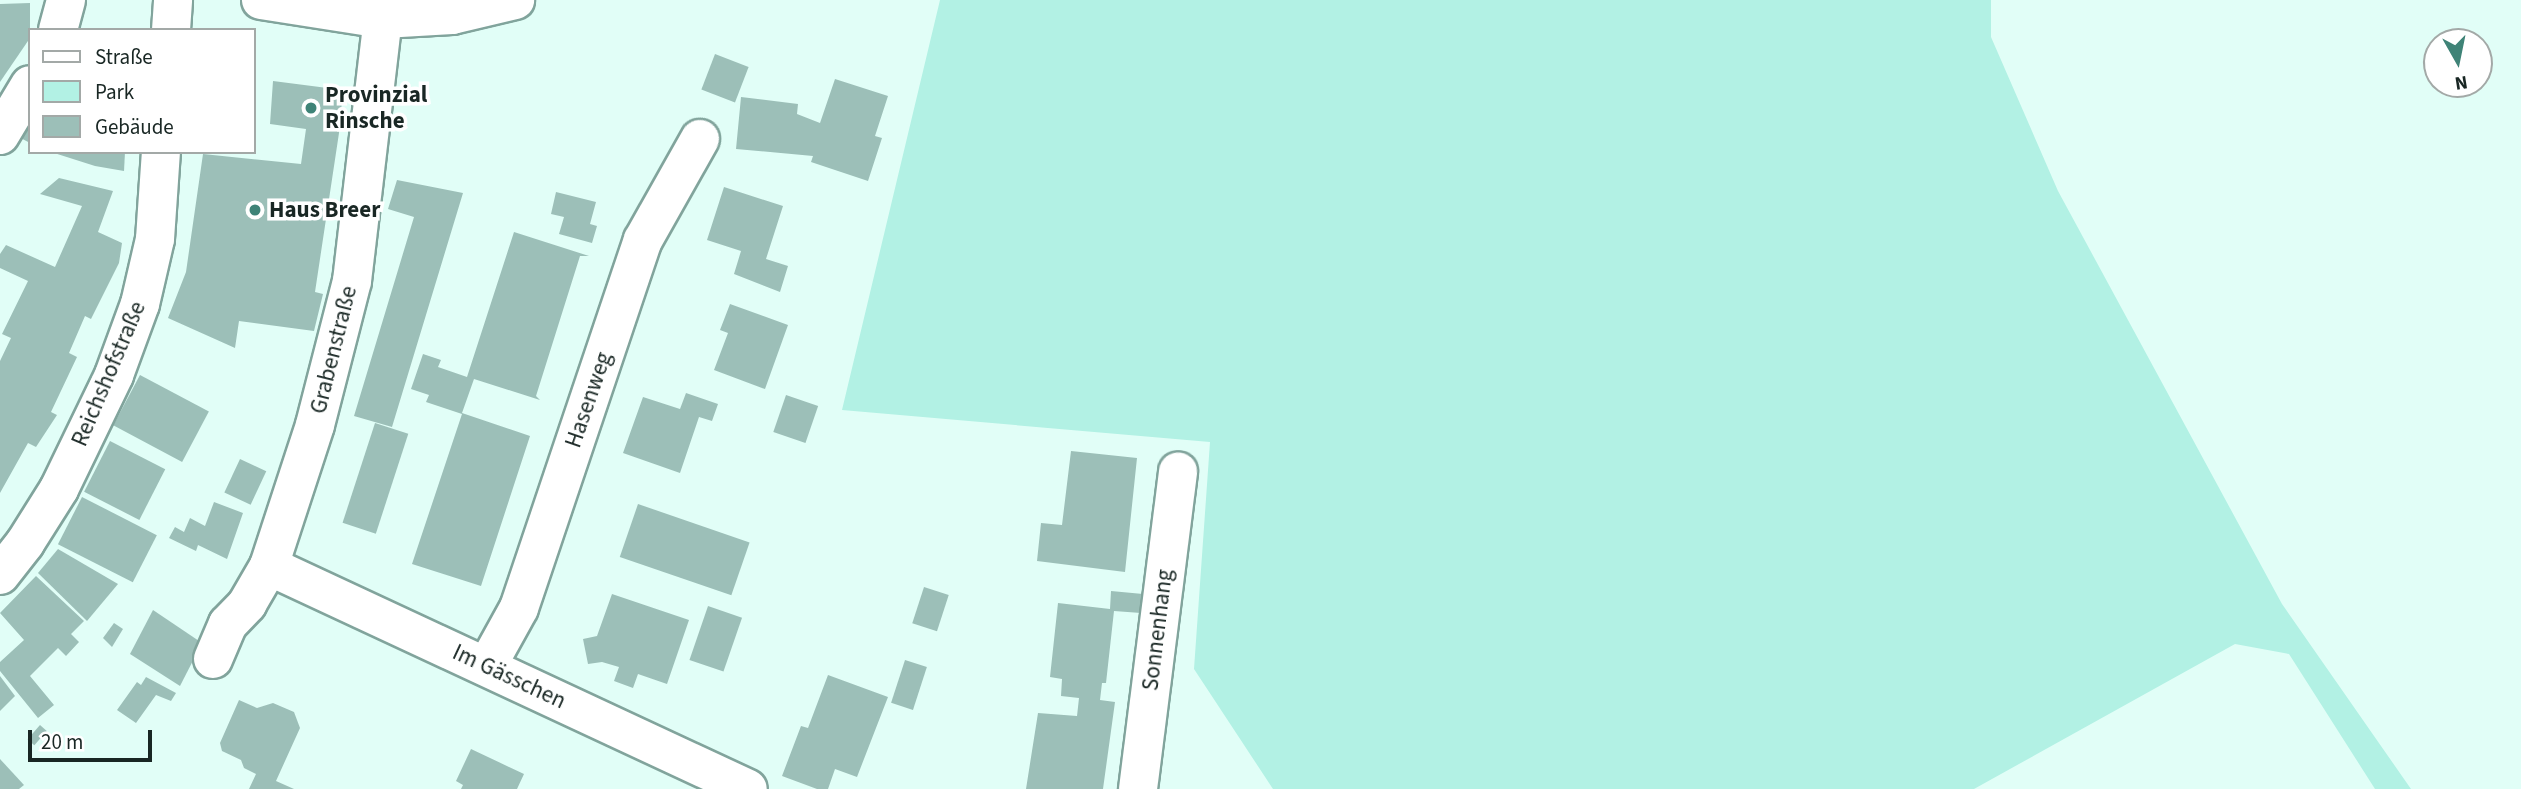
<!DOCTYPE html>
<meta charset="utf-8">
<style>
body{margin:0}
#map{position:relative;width:2521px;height:789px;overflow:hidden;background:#e1fef7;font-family:"Source Sans 3",sans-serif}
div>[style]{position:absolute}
.green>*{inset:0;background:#b2f1e4}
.building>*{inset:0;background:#9cbfb8;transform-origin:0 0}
.roads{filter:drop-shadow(2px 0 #81a49c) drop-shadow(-2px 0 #81a49c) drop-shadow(0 2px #81a49c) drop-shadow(0 -2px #81a49c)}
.minor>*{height:38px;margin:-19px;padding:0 19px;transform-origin:19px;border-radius:19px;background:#fff}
.tertiary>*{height:38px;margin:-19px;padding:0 19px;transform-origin:19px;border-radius:19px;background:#fff}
.dots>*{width:19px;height:19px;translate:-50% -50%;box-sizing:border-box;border:4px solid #fff;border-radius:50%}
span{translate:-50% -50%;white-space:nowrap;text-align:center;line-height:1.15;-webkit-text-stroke:7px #fff;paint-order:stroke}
.poi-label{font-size:23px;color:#192724;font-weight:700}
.left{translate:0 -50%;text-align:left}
.street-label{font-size:23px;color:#192724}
.legend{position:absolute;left:28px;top:28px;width:228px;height:126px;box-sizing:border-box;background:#fff;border:2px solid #a3a9a7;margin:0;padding:9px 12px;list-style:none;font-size:21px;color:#192724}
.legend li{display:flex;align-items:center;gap:14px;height:35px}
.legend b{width:35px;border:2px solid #a3a9a7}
.north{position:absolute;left:2423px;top:28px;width:70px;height:70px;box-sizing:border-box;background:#fff;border:2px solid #a3a9a7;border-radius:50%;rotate:171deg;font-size:19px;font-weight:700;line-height:28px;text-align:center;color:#192724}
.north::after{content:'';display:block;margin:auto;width:24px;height:32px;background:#3f8377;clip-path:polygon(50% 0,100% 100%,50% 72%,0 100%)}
.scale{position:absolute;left:28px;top:730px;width:124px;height:32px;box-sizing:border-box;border:4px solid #192724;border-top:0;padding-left:9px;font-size:21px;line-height:24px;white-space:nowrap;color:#192724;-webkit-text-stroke:5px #fff;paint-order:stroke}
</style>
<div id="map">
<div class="green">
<div style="clip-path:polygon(940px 0,1991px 0,1991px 37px,2058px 191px,2282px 604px,2411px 789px,2375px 789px,2289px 654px,2235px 644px,1974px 789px,1273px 789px,1194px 669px,1210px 442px,842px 410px)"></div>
</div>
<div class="building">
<div style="clip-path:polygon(30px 3px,30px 38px,0 82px,0 4px)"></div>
<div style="left:715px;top:54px;width:36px;height:38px;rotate:21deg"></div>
<div style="clip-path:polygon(835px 79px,888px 96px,875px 136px,882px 138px,868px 181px,811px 162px,813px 156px,736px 149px,741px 97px,798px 104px,797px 114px,820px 123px)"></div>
<div style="clip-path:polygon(273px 81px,343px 90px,339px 133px,315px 292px,323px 294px,314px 331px,239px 321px,235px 348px,168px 318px,186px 272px,203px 154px,301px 164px,306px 129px,270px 124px)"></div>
<div style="clip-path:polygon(30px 113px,30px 143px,15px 135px)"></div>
<div style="clip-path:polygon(51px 152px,125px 152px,124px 171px,95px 166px)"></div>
<div style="clip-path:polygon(59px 178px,113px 191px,98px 232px,122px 243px,119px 263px,91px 319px,85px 316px,69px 353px,77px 357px,51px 412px,57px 415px,36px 447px,28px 443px,0 493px,0 361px,11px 338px,2px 334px,28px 281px,0 268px,0 254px,6px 245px,55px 267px,82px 206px,40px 194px)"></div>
<div style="clip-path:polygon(397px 180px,463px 193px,392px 427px,354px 416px,414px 217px,388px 209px)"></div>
<div style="clip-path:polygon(724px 187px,783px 206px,766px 259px,788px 266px,780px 292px,734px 274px,741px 251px,707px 240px)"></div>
<div style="clip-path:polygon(556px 192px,596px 202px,590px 224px,597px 226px,592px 243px,559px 234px,564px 217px,551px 214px)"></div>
<div style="clip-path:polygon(514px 232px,589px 256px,580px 256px,536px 396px,540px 400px,474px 379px,462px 413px,530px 436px,481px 586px,412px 564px,462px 414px,426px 402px,429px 395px,411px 389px,423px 354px,441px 360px,438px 367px,467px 377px)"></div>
<div style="clip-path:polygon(730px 304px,788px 325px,765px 389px,714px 370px,728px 333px,720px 330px)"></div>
<div style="left:140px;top:375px;width:78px;height:57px;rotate:28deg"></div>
<div style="clip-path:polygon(686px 393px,718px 404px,712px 421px,699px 417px,680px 473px,623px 453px,643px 397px,680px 409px)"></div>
<div style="left:786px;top:395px;width:34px;height:39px;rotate:19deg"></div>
<div style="left:375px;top:423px;width:35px;height:105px;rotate:18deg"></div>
<div style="left:110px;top:441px;width:62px;height:57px;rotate:27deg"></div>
<div style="clip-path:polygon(1071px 451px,1137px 458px,1125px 572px,1037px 561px,1041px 523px,1062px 525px)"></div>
<div style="left:240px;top:459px;width:29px;height:37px;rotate:25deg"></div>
<div style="left:82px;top:497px;width:84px;height:53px;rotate:27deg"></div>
<div style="clip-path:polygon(214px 502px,243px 513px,227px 559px,198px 545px,196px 551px,169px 538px,175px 527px,184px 532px,190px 518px,205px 526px)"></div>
<div style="left:638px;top:504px;width:118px;height:56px;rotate:19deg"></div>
<div style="clip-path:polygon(58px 549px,118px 584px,87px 621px,38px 573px)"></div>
<div style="clip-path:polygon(36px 576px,84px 621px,71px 634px,79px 642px,66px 656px,58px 648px,30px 676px,54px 705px,38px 718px,0 671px,0 662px,24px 640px,0 613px)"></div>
<div style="left:924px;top:587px;width:26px;height:38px;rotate:18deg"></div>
<div style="clip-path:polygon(1111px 591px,1143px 594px,1141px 613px,1114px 611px,1106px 683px,1102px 683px,1100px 700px,1115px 702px,1103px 789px,1026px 789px,1038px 713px,1077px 716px,1079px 698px,1061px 696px,1062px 679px,1050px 677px,1058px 603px,1110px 609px)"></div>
<div style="clip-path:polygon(612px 594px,689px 620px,667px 684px,638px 674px,633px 688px,614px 681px,619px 667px,602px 662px,588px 664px,583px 639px,597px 636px)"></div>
<div style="left:708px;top:606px;width:36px;height:57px;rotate:19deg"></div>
<div style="clip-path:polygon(153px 610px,202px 643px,180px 686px,130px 654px)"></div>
<div style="clip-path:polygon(114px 623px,123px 629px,112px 647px,103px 638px)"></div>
<div style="left:905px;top:660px;width:23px;height:45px;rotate:18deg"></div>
<div style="clip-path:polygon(828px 675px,888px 697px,857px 777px,835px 769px,828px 789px,817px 789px,782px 776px,801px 726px,808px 728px)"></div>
<div style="clip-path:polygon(0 676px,15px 696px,0 711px)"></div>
<div style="clip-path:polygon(146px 677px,176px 693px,171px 701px,156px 695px,136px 723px,117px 710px,137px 682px,141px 685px)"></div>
<div style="clip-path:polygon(239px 700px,257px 708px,273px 703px,294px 712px,300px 728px,276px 781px,294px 789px,249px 789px,256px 774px,244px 768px,241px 760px,222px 751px,220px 743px)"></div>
<div style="left:40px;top:725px;width:9px;height:19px;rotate:41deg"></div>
<div style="clip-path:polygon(471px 749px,524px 774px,517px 789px,461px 789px,463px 785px,456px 781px)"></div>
<div style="clip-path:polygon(0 759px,24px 785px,19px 789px,0 789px)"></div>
</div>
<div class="roads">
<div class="minor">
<div style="left:261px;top:0;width:123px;rotate:8.9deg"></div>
<div style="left:383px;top:19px;width:69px;rotate:-3.3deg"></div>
<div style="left:452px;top:15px;width:65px;rotate:-13.4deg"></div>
<div style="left:58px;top:30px;width:31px;rotate:-75deg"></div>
<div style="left:0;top:135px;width:58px;rotate:-59deg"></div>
<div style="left:269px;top:566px;width:528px;rotate:24.96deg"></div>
<div style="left:213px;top:659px;width:38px;rotate:-67deg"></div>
<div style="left:228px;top:624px;width:28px;rotate:-46deg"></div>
<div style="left:247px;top:604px;width:44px;rotate:-59.9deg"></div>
<div style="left:269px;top:566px;width:148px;rotate:-71.9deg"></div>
<div style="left:315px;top:425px;width:149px;rotate:-75.6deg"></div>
<div style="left:352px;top:281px;width:264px;rotate:-83.3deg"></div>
<div style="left:487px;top:666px;width:66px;rotate:-61.1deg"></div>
<div style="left:519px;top:608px;width:388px;rotate:-71.4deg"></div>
<div style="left:643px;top:240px;width:116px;rotate:-60.6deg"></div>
<div style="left:1138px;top:789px;width:320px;rotate:-82.8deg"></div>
</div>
<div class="tertiary">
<div style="left:171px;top:30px;width:30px;rotate:-86deg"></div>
<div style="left:0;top:575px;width:41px;rotate:-52deg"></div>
<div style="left:25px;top:543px;width:64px;rotate:-57.8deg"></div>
<div style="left:59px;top:489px;width:127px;rotate:-64.2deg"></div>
<div style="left:114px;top:375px;width:76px;rotate:-69.9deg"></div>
<div style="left:140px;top:304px;width:67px;rotate:-77deg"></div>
<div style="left:155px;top:239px;width:87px;rotate:-86.1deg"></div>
</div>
</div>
<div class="dots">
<div style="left:311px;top:108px;background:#3f8377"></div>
<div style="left:255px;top:210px;background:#3f8377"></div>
</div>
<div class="poi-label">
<span class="left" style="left:325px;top:108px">Provinzial<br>Rinsche</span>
<span class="left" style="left:269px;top:210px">Haus Breer</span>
</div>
<div class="street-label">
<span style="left:334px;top:350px;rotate:-76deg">Grabenstraße</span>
<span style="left:109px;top:374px;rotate:-67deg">Reichshofstraße</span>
<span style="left:589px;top:400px;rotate:-71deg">Hasenweg</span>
<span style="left:1158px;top:630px;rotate:-83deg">Sonnenhang</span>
<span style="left:509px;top:677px;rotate:25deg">Im Gässchen</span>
</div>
<ul class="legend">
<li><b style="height:9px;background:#fff"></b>Straße</li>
<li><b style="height:19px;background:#b2f1e4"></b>Park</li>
<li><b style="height:19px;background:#9cbfb8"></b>Gebäude</li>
</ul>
<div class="north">N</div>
<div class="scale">20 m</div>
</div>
